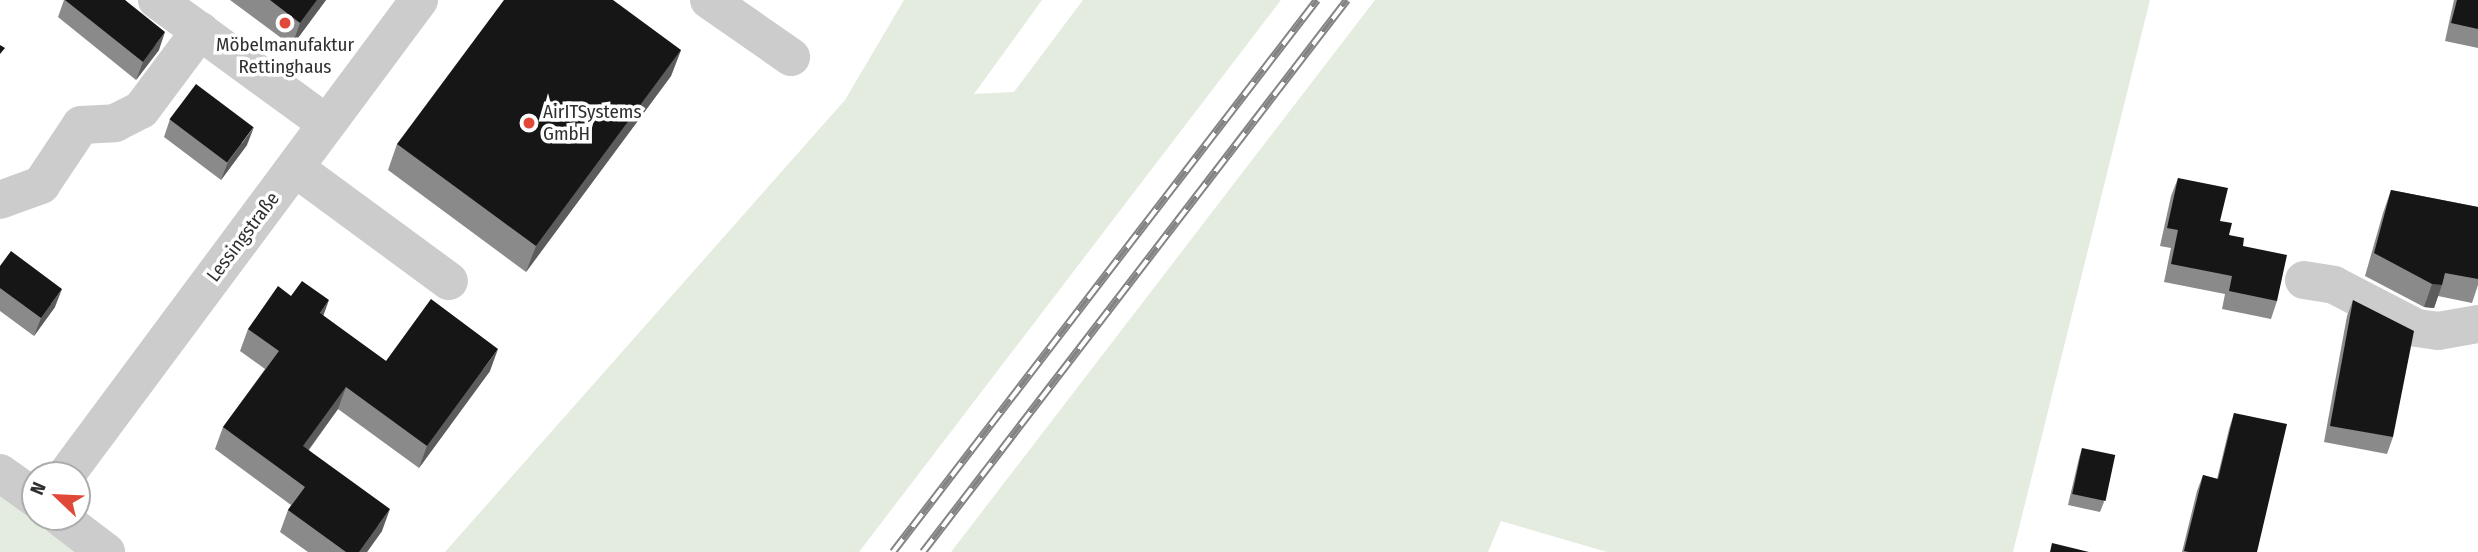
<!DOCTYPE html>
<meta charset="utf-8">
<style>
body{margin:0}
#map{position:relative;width:2478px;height:552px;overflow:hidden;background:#fff;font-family:"Fira Sans Condensed",sans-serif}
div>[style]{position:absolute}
.green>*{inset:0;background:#e3ecde}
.minor>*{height:38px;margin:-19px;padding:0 19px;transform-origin:19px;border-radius:19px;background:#ccc}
.rail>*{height:8px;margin-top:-4px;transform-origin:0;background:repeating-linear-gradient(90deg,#fff 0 16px,#848484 0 32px);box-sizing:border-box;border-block:2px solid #848484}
.wall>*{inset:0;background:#8a8a8a}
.shaded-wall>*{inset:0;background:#5c5c5c}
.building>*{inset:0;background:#161616;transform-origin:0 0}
.dots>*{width:19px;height:19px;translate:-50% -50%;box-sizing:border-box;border:4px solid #fff;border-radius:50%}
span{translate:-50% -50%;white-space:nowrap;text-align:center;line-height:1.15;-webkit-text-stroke:7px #fff;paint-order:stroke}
.poi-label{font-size:19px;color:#2f2f2f}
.left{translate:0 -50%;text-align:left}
.street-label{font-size:19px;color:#2f2f2f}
.north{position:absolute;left:21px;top:461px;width:70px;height:70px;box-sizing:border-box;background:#fff;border:2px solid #acacac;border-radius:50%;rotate:293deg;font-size:19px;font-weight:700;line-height:28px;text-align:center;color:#2f2f2f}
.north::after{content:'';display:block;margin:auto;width:24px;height:32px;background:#e04838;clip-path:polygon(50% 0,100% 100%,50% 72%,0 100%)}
</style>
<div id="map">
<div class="green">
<div style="clip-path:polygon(904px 0,1042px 0,974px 94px,1014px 92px,1083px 0,1281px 0,859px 552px,445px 552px,845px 100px)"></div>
<div style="clip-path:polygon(1375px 0,2150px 0,2013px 552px,1607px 552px,1501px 521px,1488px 552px,951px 552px)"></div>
<div style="clip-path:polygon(0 481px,35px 508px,35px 517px,47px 517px,92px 552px,0 552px)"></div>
</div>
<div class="minor">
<div style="left:157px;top:0;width:210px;rotate:36.1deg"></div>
<div style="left:709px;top:0;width:100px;rotate:34.8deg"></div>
<div style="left:295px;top:168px;width:191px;rotate:36.3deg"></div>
<div style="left:0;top:200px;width:44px;rotate:-20.1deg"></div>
<div style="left:41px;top:185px;width:72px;rotate:-56.3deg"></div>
<div style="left:81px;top:125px;width:34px;rotate:-3deg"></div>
<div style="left:115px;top:123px;width:29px;rotate:-27deg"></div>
<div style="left:141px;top:110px;width:99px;rotate:-53.2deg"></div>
<div style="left:2304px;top:280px;width:30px;rotate:9deg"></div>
<div style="left:2334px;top:285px;width:93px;rotate:27.4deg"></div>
<div style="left:2417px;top:328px;width:21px;rotate:8deg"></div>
<div style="left:2438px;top:331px;width:41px;rotate:-9.9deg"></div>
<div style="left:0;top:473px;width:43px;rotate:35.5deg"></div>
<div style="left:66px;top:475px;width:592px;rotate:-53.38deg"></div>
<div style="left:60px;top:517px;width:58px;rotate:37.3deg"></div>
</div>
<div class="rail">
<div style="left:893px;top:552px;width:696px;rotate:-52.47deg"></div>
<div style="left:923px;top:552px;width:696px;rotate:-52.47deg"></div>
</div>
<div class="wall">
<div style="clip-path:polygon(64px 0,125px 0,159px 50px,136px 80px,58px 17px)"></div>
<div style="clip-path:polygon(230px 0,326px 0,292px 46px)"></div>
<div style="clip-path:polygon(2454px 0,2478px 0,2478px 48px,2445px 41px)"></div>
<div style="clip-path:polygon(681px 50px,671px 76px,526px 272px,388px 170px,397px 144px)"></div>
<div style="clip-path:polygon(170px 119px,247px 145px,221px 180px,164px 137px)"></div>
<div style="clip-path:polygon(2178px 178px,2220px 221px,2229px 235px,2243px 246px,2277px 301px,2271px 319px,2222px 309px,2225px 294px,2164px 282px,2171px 248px,2160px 246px,2171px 196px)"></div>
<div style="clip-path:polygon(2391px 190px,2478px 207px,2478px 285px,2472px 303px,2438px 296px,2434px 308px,2424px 307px,2365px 276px,2383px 213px)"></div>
<div style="clip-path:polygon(0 266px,55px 307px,34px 336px,0 311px)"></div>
<div style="clip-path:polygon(2353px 300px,2393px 437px,2387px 454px,2324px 442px,2347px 316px)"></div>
<div style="clip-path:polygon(323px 316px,386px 361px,490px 371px,419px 468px,338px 409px,309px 450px,382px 531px,367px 552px,308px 552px,280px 532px,288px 510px,291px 505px,215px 449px,223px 427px,265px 369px,240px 351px,248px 329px)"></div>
<div style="clip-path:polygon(2234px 413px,2257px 552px,2182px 552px,2197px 491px,2203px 475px,2217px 479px,2229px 429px)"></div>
<div style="clip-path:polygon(2082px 448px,2104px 502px,2100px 512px,2068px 505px,2079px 458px)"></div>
</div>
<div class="shaded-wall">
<div style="clip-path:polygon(317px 0,326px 0,292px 46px,300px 23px)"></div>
<div style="clip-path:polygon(165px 32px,159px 50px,136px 80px,143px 62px)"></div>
<div style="clip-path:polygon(681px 50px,671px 76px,526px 272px,536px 246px)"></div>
<div style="clip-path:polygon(254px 127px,247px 145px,221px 180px,228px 162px)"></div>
<div style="clip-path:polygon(2432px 284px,2442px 285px,2434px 308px,2424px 307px)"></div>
<div style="clip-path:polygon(62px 289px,55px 307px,34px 336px,41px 318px)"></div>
<div style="clip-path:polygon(329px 300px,321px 322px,320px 313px)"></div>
<div style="clip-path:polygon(498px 349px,490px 371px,419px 468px,427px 446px)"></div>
<div style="clip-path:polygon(346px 387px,338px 409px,295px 468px,303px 446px)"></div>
<div style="clip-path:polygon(390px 509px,382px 531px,367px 552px,359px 552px)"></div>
</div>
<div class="building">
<div style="clip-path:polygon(65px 0,125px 0,165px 32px,143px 62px)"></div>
<div style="clip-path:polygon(270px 0,317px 0,300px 23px)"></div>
<div style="clip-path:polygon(504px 0,613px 0,681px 50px,536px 246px,397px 144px)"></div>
<div style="clip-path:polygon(2457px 0,2478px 0,2478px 29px,2451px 23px)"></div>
<div style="clip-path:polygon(0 45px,5px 48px,0 54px)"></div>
<div style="left:196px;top:84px;width:72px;height:44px;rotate:37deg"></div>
<div style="clip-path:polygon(2178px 178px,2228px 188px,2220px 221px,2232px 223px,2229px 235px,2244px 238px,2243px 246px,2287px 255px,2277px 301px,2229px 291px,2232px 276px,2171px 264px,2178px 230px,2167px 228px)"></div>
<div style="clip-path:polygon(2391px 190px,2478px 207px,2478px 279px,2445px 273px,2442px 285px,2432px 284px,2374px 253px)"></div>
<div style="clip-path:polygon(11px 251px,62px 289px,41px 318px,0 288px,0 266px)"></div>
<div style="clip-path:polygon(302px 281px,329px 300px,320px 313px,386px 361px,431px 299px,498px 349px,427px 446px,346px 387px,303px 446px,390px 509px,359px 552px,346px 552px,288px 510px,305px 487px,223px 427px,279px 351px,248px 329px,278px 286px,291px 296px)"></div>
<div style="clip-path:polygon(2353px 300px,2414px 331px,2393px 437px,2330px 426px)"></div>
<div style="clip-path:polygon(2234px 413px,2287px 424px,2257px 552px,2189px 552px,2184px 551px,2203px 475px,2218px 479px)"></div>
<div style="left:2082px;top:448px;width:34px;height:47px;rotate:12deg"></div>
<div style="clip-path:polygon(2052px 543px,2089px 552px,2050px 552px)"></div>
</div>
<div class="dots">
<div style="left:285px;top:23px;background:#e04838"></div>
<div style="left:529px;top:123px;background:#e04838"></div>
</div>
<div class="poi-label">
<span style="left:285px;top:56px">Möbelmanufaktur<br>Rettinghaus</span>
<span class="left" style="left:543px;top:123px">AirITSystems<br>GmbH</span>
</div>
<div class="street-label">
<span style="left:243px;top:237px;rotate:-53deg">Lessingstraße</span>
</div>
<div class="north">N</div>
</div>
